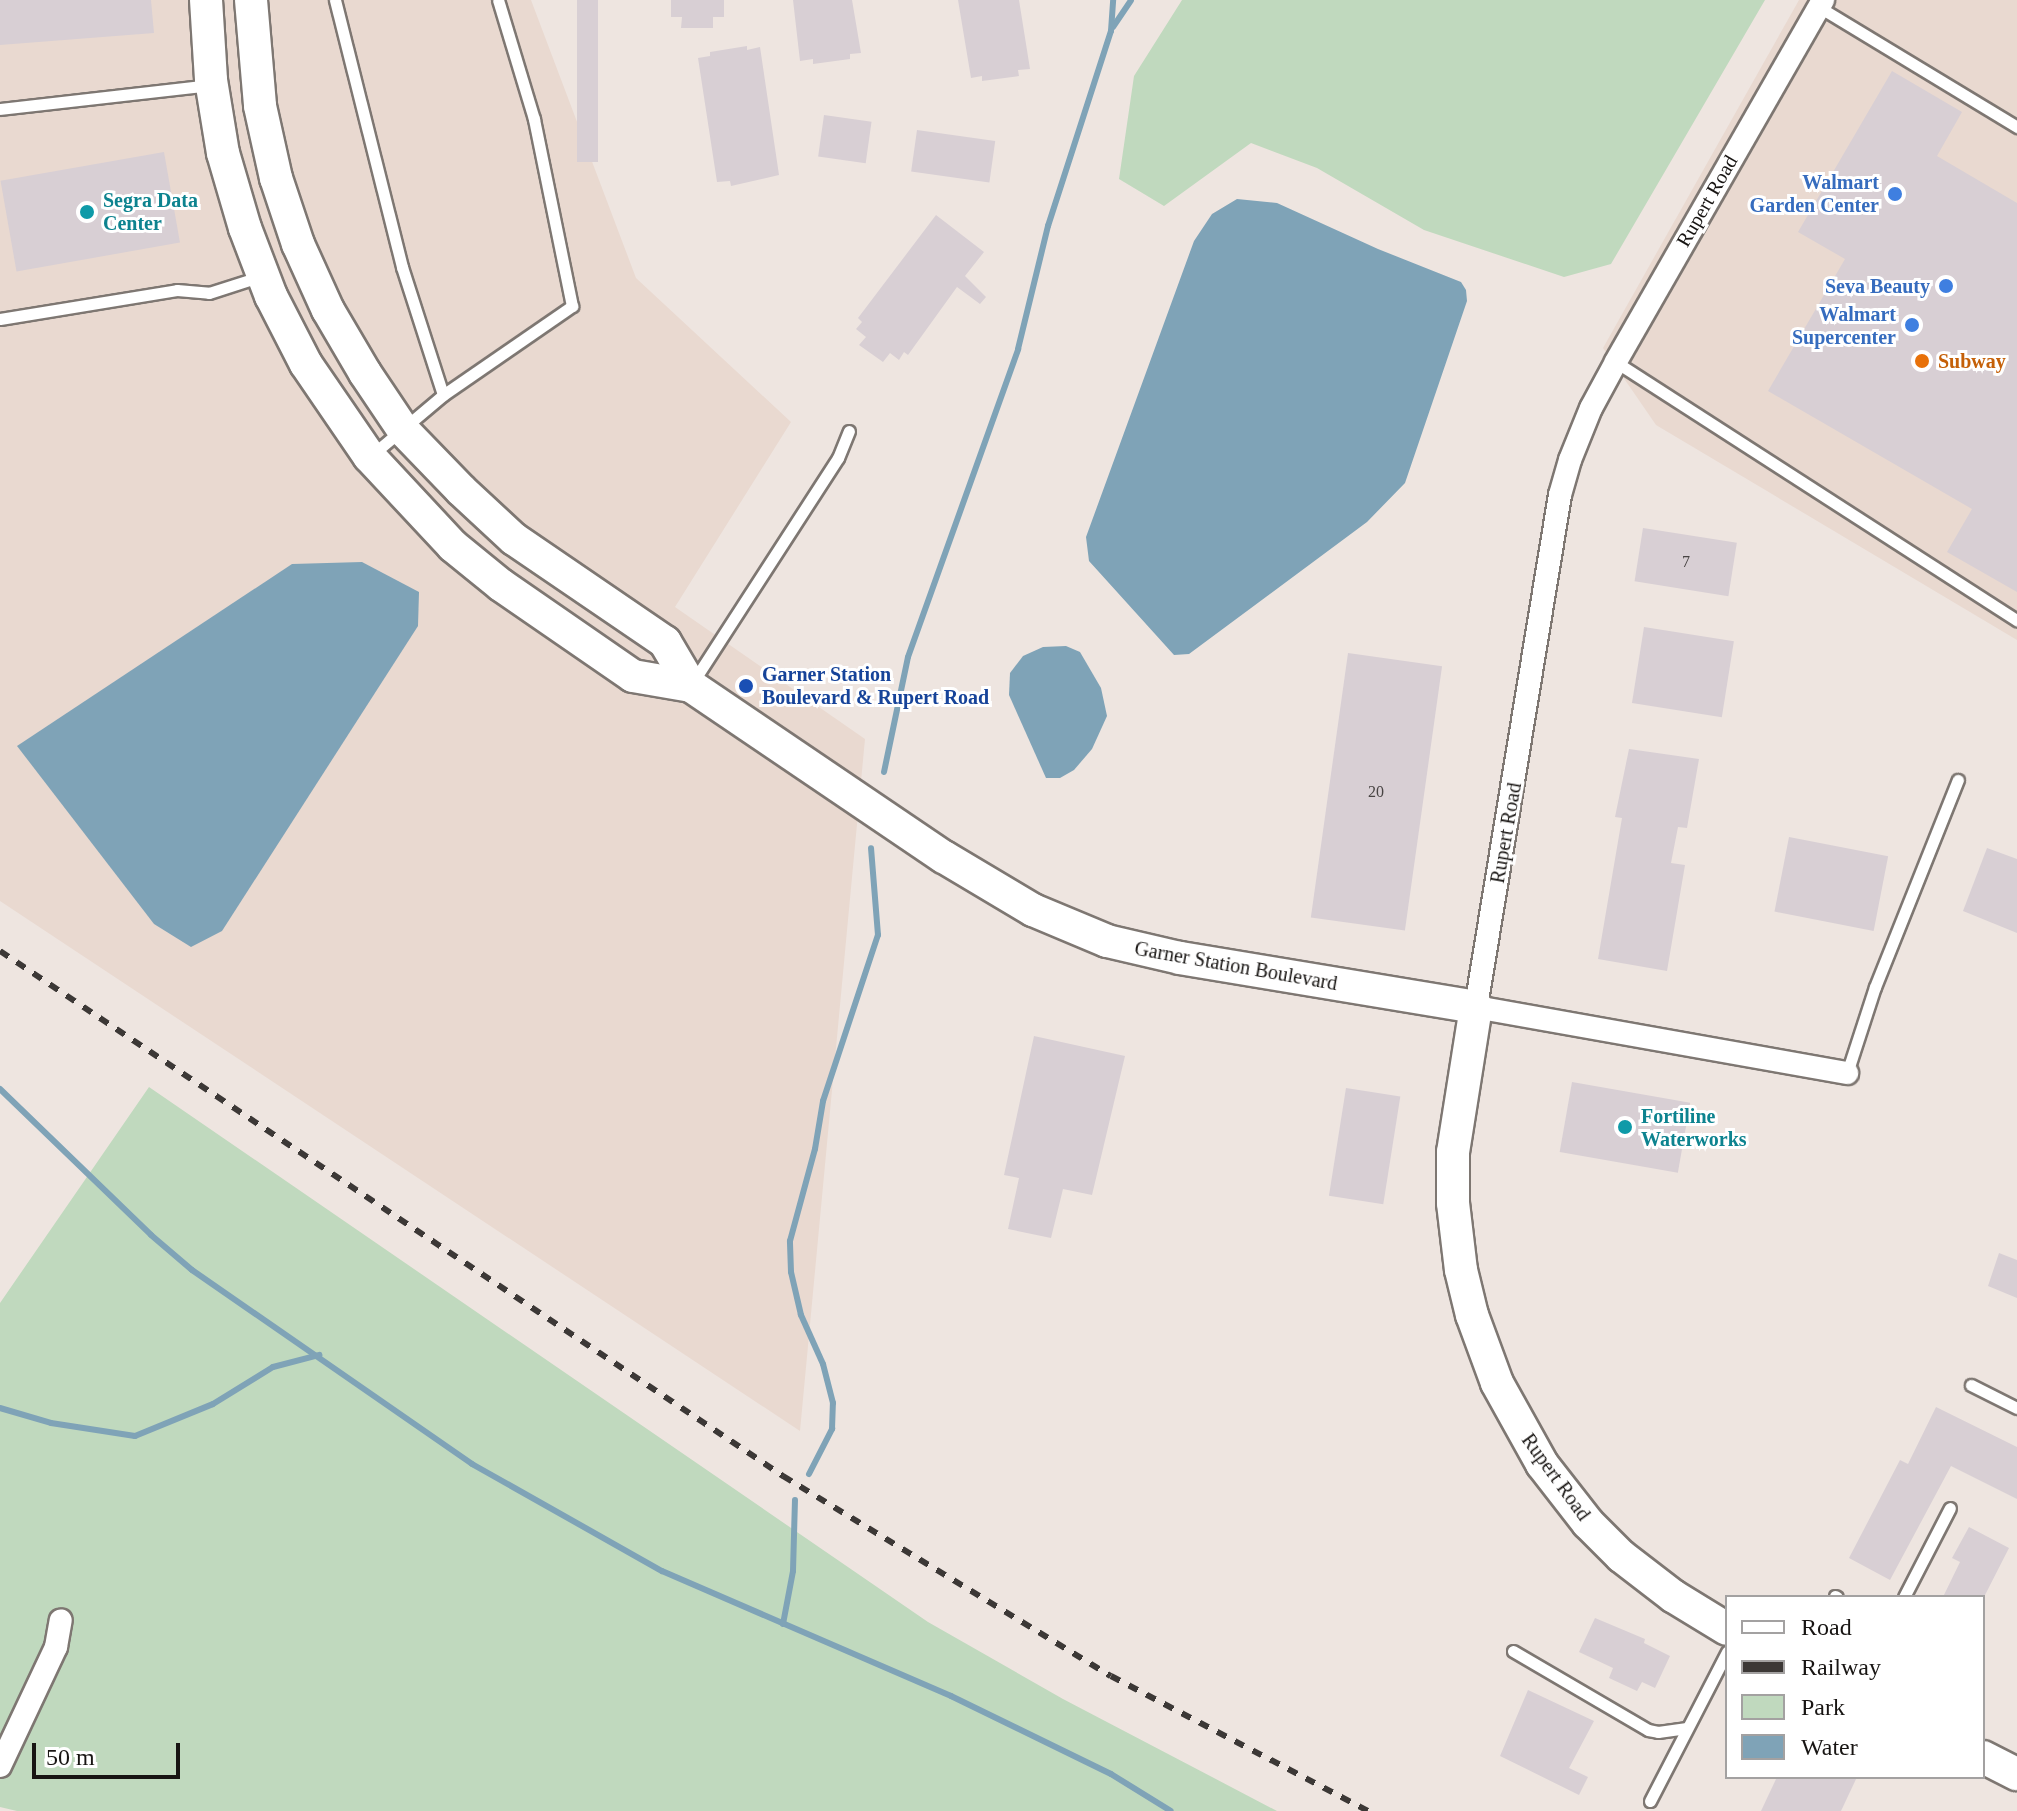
<!DOCTYPE html>
<style>
body{margin:0}
#map{position:relative;width:2017px;height:1811px;overflow:hidden;background:#eee5e0;font-family:Georgia,serif}
div>[style]{position:absolute}
.built>*{inset:0;background:#e9d9d0}
.green>*{inset:0;background:#c0d9be}
.water>*{inset:0;background:#7fa3b7}
.stream>*{height:6px;margin:-3px;padding:0 3px;transform-origin:3px;border-radius:3px;background:#7fa3b7}
.building>*{inset:0;background:#d8cfd4;transform-origin:0 0}
.roads{filter:drop-shadow(2px 0 #7e7772) drop-shadow(-2px 0 #7e7772) drop-shadow(0 2px #7e7772) drop-shadow(0 -2px #7e7772)}
.lane>*{height:11px;margin:-5.5px;padding:0 5.5px;transform-origin:5.5px;border-radius:5.5px;background:#fff}
.street>*{height:22px;margin:-11px;padding:0 11px;transform-origin:11px;border-radius:11px;background:#fff}
.secondary>*{height:32px;margin:-16px;padding:0 16px;transform-origin:16px;border-radius:16px;background:#fff}
.rail>*{height:6px;margin-top:-3px;transform-origin:0;background:repeating-linear-gradient(90deg,#3c3836 0 10px,transparent 0 20px)}
.dots>*{width:22px;height:22px;translate:-50% -50%;box-sizing:border-box;border:4px solid #fff;border-radius:50%}
span{translate:-50% -50%;white-space:nowrap;text-align:center;line-height:1.15;-webkit-text-stroke:6px #fff;paint-order:stroke}
.number-label{font-size:16px;color:#484443}
.number-label span{-webkit-text-stroke-width:0}
.shop-label{font-size:20px;color:#366cbe;font-weight:700}
.right{translate:-100% -50%;text-align:right}
.culture-label{font-size:20px;color:#0d838f;font-weight:700}
.left{translate:0 -50%;text-align:left}
.street-label{font-size:20px;color:#181513}
.food-label{font-size:20px;color:#c56008;font-weight:700}
.transit-label{font-size:20px;color:#164399;font-weight:700}
.legend{position:absolute;left:1725px;top:1595px;width:260px;height:184px;box-sizing:border-box;background:#fff;border:2px solid #a3a1a1;margin:0;padding:10px 14px;list-style:none;font-size:24px;color:#181513}
.legend li{display:flex;align-items:center;gap:16px;height:40px}
.legend b{width:40px;border:2px solid #a3a1a1}
.scale{position:absolute;left:32px;top:1743px;width:148px;height:36px;box-sizing:border-box;border:4px solid #181513;border-top:0;padding-left:10px;font-size:24px;line-height:28px;white-space:nowrap;color:#181513;-webkit-text-stroke:6px #fff;paint-order:stroke}
</style>
<div id="map">
<div class="built">
<div style="clip-path:polygon(0 0,531px 0,636px 278px,791px 422px,675px 607px,865px 739px,800px 1431px,0 901px)"></div>
<div style="clip-path:polygon(1799px 0,2017px 0,2017px 640px,1656px 425px,1603px 348px)"></div>
</div>
<div class="green">
<div style="clip-path:polygon(1182px 0,1765px 0,1611px 264px,1564px 277px,1424px 230px,1317px 168px,1251px 143px,1164px 206px,1119px 179px,1134px 76px)"></div>
<div style="clip-path:polygon(149px 1087px,928px 1622px,1063px 1699px,1277px 1811px,17px 1811px,0 1807px,0 1303px)"></div>
</div>
<div class="water">
<div style="clip-path:polygon(1237px 199px,1277px 203px,1378px 249px,1461px 282px,1466px 290px,1467px 301px,1405px 483px,1367px 522px,1189px 654px,1174px 655px,1089px 561px,1086px 537px,1194px 241px,1212px 214px)"></div>
<div style="clip-path:polygon(362px 562px,419px 592px,418px 626px,222px 931px,191px 947px,154px 924px,17px 746px,292px 564px)"></div>
<div style="clip-path:polygon(1066px 646px,1080px 652px,1101px 688px,1107px 716px,1092px 749px,1074px 770px,1060px 778px,1046px 778px,1009px 695px,1010px 673px,1023px 656px,1043px 647px)"></div>
</div>
<div class="stream">
<div style="left:1113px;top:27px;width:32px;rotate:-56deg"></div>
<div style="left:884px;top:772px;width:117px;rotate:-78.2deg"></div>
<div style="left:908px;top:657px;width:327px;rotate:-70.3deg"></div>
<div style="left:1018px;top:349px;width:127px;rotate:-76.3deg"></div>
<div style="left:1048px;top:226px;width:205px;rotate:-72.1deg"></div>
<div style="left:1111px;top:31px;width:31px;rotate:-86deg"></div>
<div style="left:0;top:1089px;width:210px;rotate:44deg"></div>
<div style="left:151px;top:1235px;width:54px;rotate:40.5deg"></div>
<div style="left:192px;top:1270px;width:341px;rotate:34.7deg"></div>
<div style="left:472px;top:1464px;width:218px;rotate:29.4deg"></div>
<div style="left:662px;top:1571px;width:315px;rotate:23.4deg"></div>
<div style="left:951px;top:1696px;width:178px;rotate:26deg"></div>
<div style="left:1111px;top:1774px;width:70px;rotate:31.7deg"></div>
<div style="left:0;top:1408px;width:53px;rotate:16.4deg"></div>
<div style="left:51px;top:1423px;width:85px;rotate:8.8deg"></div>
<div style="left:135px;top:1436px;width:84px;rotate:-22.3deg"></div>
<div style="left:213px;top:1404px;width:70px;rotate:-31.7deg"></div>
<div style="left:273px;top:1367px;width:48px;rotate:-14.6deg"></div>
<div style="left:809px;top:1474px;width:51px;rotate:-62.9deg"></div>
<div style="left:832px;top:1429px;width:26px;rotate:-88deg"></div>
<div style="left:833px;top:1403px;width:40px;rotate:-104.4deg"></div>
<div style="left:823px;top:1364px;width:54px;rotate:-114.2deg"></div>
<div style="left:801px;top:1315px;width:44px;rotate:-103.1deg"></div>
<div style="left:791px;top:1272px;width:31px;rotate:-92deg"></div>
<div style="left:790px;top:1241px;width:95px;rotate:-74.8deg"></div>
<div style="left:815px;top:1149px;width:49px;rotate:-80.5deg"></div>
<div style="left:823px;top:1101px;width:175px;rotate:-71.7deg"></div>
<div style="left:878px;top:935px;width:87px;rotate:-94.6deg"></div>
<div style="left:783px;top:1624px;width:54px;rotate:-79.3deg"></div>
<div style="left:793px;top:1571px;width:71px;rotate:-88.4deg"></div>
</div>
<div class="building">
<div style="clip-path:polygon(0 0,151px 0,154px 33px,0 45px)"></div>
<div style="left:577px;top:0;width:21px;height:162px"></div>
<div style="clip-path:polygon(671px 0,724px 0,724px 17px,713px 17px,713px 28px,681px 28px,682px 17px,671px 17px)"></div>
<div style="clip-path:polygon(793px 0,852px 0,861px 53px,850px 54px,850px 59px,813px 64px,813px 59px,800px 61px)"></div>
<div style="clip-path:polygon(958px 0,1019px 0,1030px 69px,1018px 70px,1019px 76px,982px 81px,982px 76px,971px 78px)"></div>
<div style="clip-path:polygon(747px 46px,747px 50px,760px 47px,779px 175px,731px 186px,730px 181px,717px 182px,698px 58px,710px 56px,710px 52px)"></div>
<div style="clip-path:polygon(1892px 71px,1962px 112px,1937px 156px,2017px 203px,2017px 592px,1947px 552px,1972px 509px,1768px 391px,1845px 259px,1798px 232px)"></div>
<div style="left:824px;top:115px;width:48px;height:42px;rotate:8deg"></div>
<div style="left:917px;top:130px;width:79px;height:42px;rotate:8deg"></div>
<div style="left:164px;top:152px;width:92px;height:166px;rotate:80deg"></div>
<div style="clip-path:polygon(936px 215px,984px 252px,965px 276px,986px 297px,980px 304px,957px 287px,908px 355px,904px 352px,899px 360px,890px 353px,883px 362px,859px 345px,866px 337px,856px 329px,862px 322px,858px 318px)"></div>
<div style="left:1643px;top:528px;width:95px;height:54px;rotate:9deg"></div>
<div style="left:1644px;top:627px;width:91px;height:77px;rotate:9deg"></div>
<div style="left:1348px;top:653px;width:95px;height:267px;rotate:8deg"></div>
<div style="clip-path:polygon(1629px 749px,1699px 759px,1687px 828px,1678px 827px,1671px 863px,1685px 865px,1667px 971px,1598px 959px,1622px 818px,1615px 817px)"></div>
<div style="left:1789px;top:837px;width:101px;height:76px;rotate:11deg"></div>
<div style="clip-path:polygon(1987px 848px,2017px 859px,2017px 933px,1963px 911px)"></div>
<div style="clip-path:polygon(1034px 1036px,1125px 1056px,1092px 1195px,1063px 1189px,1051px 1238px,1008px 1229px,1019px 1178px,1004px 1175px)"></div>
<div style="left:1572px;top:1082px;width:120px;height:71px;rotate:10deg"></div>
<div style="left:1346px;top:1088px;width:55px;height:109px;rotate:9deg"></div>
<div style="clip-path:polygon(1999px 1253px,2017px 1260px,2017px 1298px,1988px 1286px)"></div>
<div style="clip-path:polygon(1936px 1407px,2017px 1447px,2017px 1499px,1951px 1466px,1890px 1580px,1849px 1558px,1900px 1460px,1908px 1464px)"></div>
<div style="clip-path:polygon(1969px 1527px,2009px 1548px,1984px 1597px,1943px 1597px,1960px 1562px,1952px 1558px)"></div>
<div style="clip-path:polygon(1595px 1618px,1645px 1639px,1644px 1643px,1670px 1656px,1655px 1688px,1642px 1682px,1637px 1691px,1609px 1678px,1613px 1668px,1579px 1652px)"></div>
<div style="clip-path:polygon(1528px 1690px,1594px 1721px,1569px 1768px,1588px 1777px,1579px 1795px,1500px 1756px)"></div>
<div style="clip-path:polygon(1777px 1777px,1857px 1777px,1841px 1811px,1761px 1811px)"></div>
</div>
<div class="roads">
<div class="lane">
<div style="left:335px;top:0;width:275px;rotate:75.9deg"></div>
<div style="left:402px;top:267px;width:134px;rotate:72.2deg"></div>
<div style="left:1819px;top:7px;width:232px;rotate:31.2deg"></div>
<div style="left:0;top:109px;width:211px;rotate:-6.5deg"></div>
<div style="left:0;top:319px;width:179px;rotate:-9.3deg"></div>
<div style="left:177px;top:290px;width:32px;rotate:5deg"></div>
<div style="left:209px;top:293px;width:56px;rotate:-17.8deg"></div>
<div style="left:1616px;top:362px;width:477px;rotate:32.8deg"></div>
<div style="left:373px;top:454px;width:92px;rotate:-40.1deg"></div>
<div style="left:443px;top:395px;width:157px;rotate:-34.6deg"></div>
<div style="left:572px;top:306px;width:191px;rotate:-101.5deg"></div>
<div style="left:534px;top:119px;width:124px;rotate:-106.8deg"></div>
<div style="left:693px;top:682px;width:267px;rotate:-57.1deg"></div>
<div style="left:838px;top:458px;width:29px;rotate:-68deg"></div>
<div style="left:1847px;top:1073px;width:90px;rotate:-72deg"></div>
<div style="left:1875px;top:987px;width:223px;rotate:-68.2deg"></div>
<div style="left:1971px;top:1385px;width:51px;rotate:26.6deg"></div>
<div style="left:1835px;top:1596px;width:2px;rotate:27deg"></div>
<div style="left:1904px;top:1597px;width:100px;rotate:-62.7deg"></div>
<div style="left:1513px;top:1651px;width:156px;rotate:30.3deg"></div>
<div style="left:1648px;top:1730px;width:10px;rotate:11deg"></div>
<div style="left:1658px;top:1732px;width:29px;rotate:-8deg"></div>
<div style="left:1650px;top:1801px;width:168px;rotate:-62.7deg"></div>
</div>
<div class="street">
<div style="left:1823px;top:0;width:417px;rotate:119.8deg"></div>
<div style="left:1616px;top:362px;width:52px;rotate:118.5deg"></div>
<div style="left:1591px;top:408px;width:56px;rotate:112deg"></div>
<div style="left:1570px;top:460px;width:36px;rotate:106deg"></div>
<div style="left:1560px;top:495px;width:519px;rotate:99.32deg"></div>
<div style="left:1476px;top:1007px;width:377px;rotate:10.1deg"></div>
<div style="left:0;top:1766px;width:132px;rotate:-64.8deg"></div>
<div style="left:56px;top:1647px;width:27px;rotate:-80deg"></div>
</div>
<div class="secondary">
<div style="left:206px;top:0;width:80px;rotate:86.4deg"></div>
<div style="left:211px;top:80px;width:74px;rotate:80.7deg"></div>
<div style="left:223px;top:153px;width:78px;rotate:73.7deg"></div>
<div style="left:245px;top:228px;width:73px;rotate:69.1deg"></div>
<div style="left:271px;top:296px;width:76px;rotate:62.8deg"></div>
<div style="left:306px;top:364px;width:112px;rotate:55.6deg"></div>
<div style="left:369px;top:456px;width:123px;rotate:47deg"></div>
<div style="left:453px;top:546px;width:62px;rotate:39.1deg"></div>
<div style="left:501px;top:585px;width:160px;rotate:34.6deg"></div>
<div style="left:633px;top:676px;width:59px;rotate:9.8deg"></div>
<div style="left:691px;top:686px;width:305px;rotate:34.1deg"></div>
<div style="left:944px;top:857px;width:104px;rotate:30.8deg"></div>
<div style="left:1033px;top:910px;width:80px;rotate:22.7deg"></div>
<div style="left:1107px;top:941px;width:75px;rotate:13.1deg"></div>
<div style="left:1180px;top:958px;width:300px;rotate:9.4deg"></div>
<div style="left:1476px;top:1007px;width:147px;rotate:99deg"></div>
<div style="left:1453px;top:1152px;width:51px;rotate:90deg"></div>
<div style="left:1453px;top:1203px;width:67px;rotate:83.2deg"></div>
<div style="left:1461px;top:1270px;width:46px;rotate:76.3deg"></div>
<div style="left:1472px;top:1315px;width:72px;rotate:69.8deg"></div>
<div style="left:1497px;top:1383px;width:93px;rotate:60.9deg"></div>
<div style="left:1542px;top:1464px;width:75px;rotate:52.1deg"></div>
<div style="left:1588px;top:1523px;width:47px;rotate:45deg"></div>
<div style="left:1621px;top:1556px;width:66px;rotate:37.6deg"></div>
<div style="left:1673px;top:1596px;width:63px;rotate:31.4deg"></div>
<div style="left:251px;top:0;width:106px;rotate:85.1deg"></div>
<div style="left:260px;top:106px;width:74px;rotate:77.5deg"></div>
<div style="left:276px;top:178px;width:70px;rotate:71.6deg"></div>
<div style="left:298px;top:244px;width:72px;rotate:65.6deg"></div>
<div style="left:328px;top:310px;width:73px;rotate:59.6deg"></div>
<div style="left:365px;top:373px;width:70px;rotate:56.1deg"></div>
<div style="left:404px;top:431px;width:82px;rotate:46deg"></div>
<div style="left:461px;top:490px;width:72px;rotate:42.8deg"></div>
<div style="left:514px;top:539px;width:183px;rotate:34.3deg"></div>
<div style="left:665px;top:642px;width:51px;rotate:59.4deg"></div>
<div style="left:1983px;top:1757px;width:38px;rotate:27deg"></div>
</div>
</div>
<div class="rail">
<div style="left:0;top:951px;width:943px;rotate:33.84deg"></div>
<div style="left:783px;top:1476px;width:384px;rotate:31.4deg"></div>
<div style="left:1111px;top:1676px;width:290px;rotate:27.7deg"></div>
</div>
<div class="dots">
<div style="left:1895px;top:194px;background:#3f7fe0"></div>
<div style="left:87px;top:212px;background:#0f9aa8"></div>
<div style="left:1946px;top:286px;background:#3f7fe0"></div>
<div style="left:1912px;top:325px;background:#3f7fe0"></div>
<div style="left:1922px;top:361px;background:#e8710a"></div>
<div style="left:746px;top:686px;background:#1a4fb4"></div>
<div style="left:1625px;top:1127px;background:#0f9aa8"></div>
</div>
<div class="number-label">
<span style="left:1686px;top:562px">7</span>
<span style="left:1376px;top:792px">20</span>
</div>
<div class="shop-label">
<span class="right" style="left:1879px;top:194px">Walmart<br>Garden Center</span>
<span class="right" style="left:1930px;top:286px">Seva Beauty</span>
<span class="right" style="left:1896px;top:326px">Walmart<br>Supercenter</span>
</div>
<div class="culture-label">
<span class="left" style="left:103px;top:212px">Segra Data<br>Center</span>
<span class="left" style="left:1641px;top:1128px">Fortiline<br>Waterworks</span>
</div>
<div class="street-label">
<span style="left:1707px;top:201px;rotate:-60deg">Rupert Road</span>
<span style="left:1506px;top:833px;rotate:-80deg">Rupert Road</span>
<span style="left:1236px;top:966px;rotate:10deg">Garner Station Boulevard</span>
<span style="left:1556px;top:1477px;rotate:54deg">Rupert Road</span>
</div>
<div class="food-label">
<span class="left" style="left:1938px;top:361px">Subway</span>
</div>
<div class="transit-label">
<span class="left" style="left:762px;top:686px">Garner Station<br>Boulevard &amp; Rupert Road</span>
</div>
<ul class="legend">
<li><b style="height:10px;background:#fff"></b>Road</li>
<li><b style="height:10px;background:#3c3836"></b>Railway</li>
<li><b style="height:22px;background:#c0d9be"></b>Park</li>
<li><b style="height:22px;background:#7fa3b7"></b>Water</li>
</ul>
<div class="scale">50 m</div>
</div>
